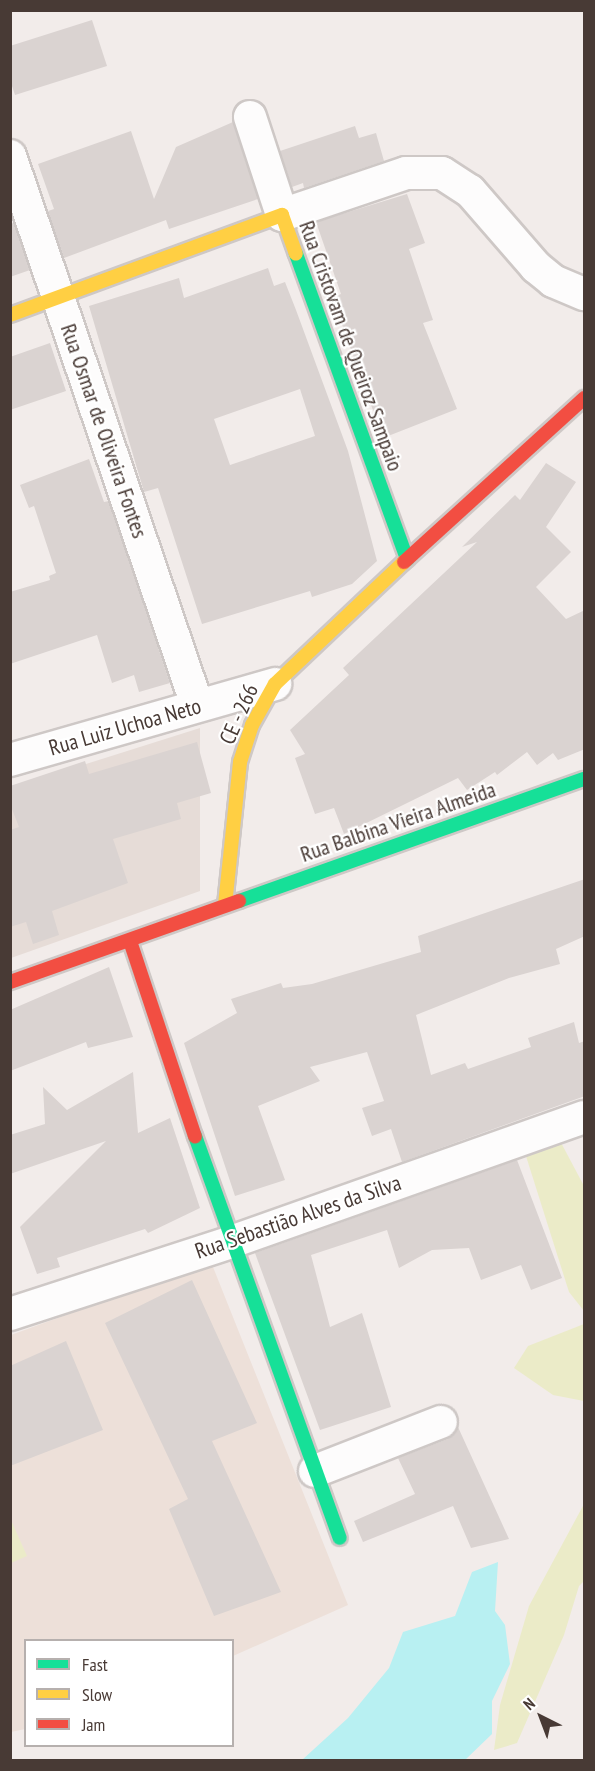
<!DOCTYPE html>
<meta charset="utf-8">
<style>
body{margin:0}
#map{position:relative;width:595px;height:1771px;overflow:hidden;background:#f2ecea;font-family:"PT Sans Narrow",sans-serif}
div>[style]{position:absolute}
.residential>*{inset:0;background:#e6dcd7}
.education>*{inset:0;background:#ede0d9}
.green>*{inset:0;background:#ebebc8}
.water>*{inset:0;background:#b8f0f2}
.building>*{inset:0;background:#dad3d1}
.roads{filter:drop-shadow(2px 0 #cec8c6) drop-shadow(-2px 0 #cec8c6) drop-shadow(0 2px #cec8c6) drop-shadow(0 -2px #cec8c6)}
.street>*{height:32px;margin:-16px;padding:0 16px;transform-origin:16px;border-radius:16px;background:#fdfcfc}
.fast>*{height:14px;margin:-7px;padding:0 7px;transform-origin:7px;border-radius:7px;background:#16e098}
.slow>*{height:14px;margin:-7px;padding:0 7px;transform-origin:7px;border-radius:7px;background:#ffcf43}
.jam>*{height:14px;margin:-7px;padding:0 7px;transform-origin:7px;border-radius:7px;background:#f24e42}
span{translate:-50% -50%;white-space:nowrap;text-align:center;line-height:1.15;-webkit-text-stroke:4.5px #fff;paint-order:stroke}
.street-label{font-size:22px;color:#483a35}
.frame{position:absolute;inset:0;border:12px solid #483a35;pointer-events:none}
.legend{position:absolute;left:24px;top:1639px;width:210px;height:108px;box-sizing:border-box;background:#fff;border:2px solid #b6b0ae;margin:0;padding:8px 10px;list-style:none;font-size:18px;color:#483a35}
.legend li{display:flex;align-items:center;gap:12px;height:30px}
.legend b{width:30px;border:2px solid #b6b0ae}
.north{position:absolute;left:511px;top:1687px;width:60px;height:60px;-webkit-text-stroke:4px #fff;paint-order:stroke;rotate:318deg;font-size:16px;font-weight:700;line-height:24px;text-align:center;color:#483a35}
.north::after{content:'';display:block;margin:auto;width:21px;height:27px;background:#483a35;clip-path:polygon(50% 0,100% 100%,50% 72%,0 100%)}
</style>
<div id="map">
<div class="residential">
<div style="clip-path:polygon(200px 728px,200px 891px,11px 958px,10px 788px)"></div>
</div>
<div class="education">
<div style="clip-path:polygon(211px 1262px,348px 1605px,233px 1656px,232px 1640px,26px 1640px,25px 1729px,11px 1732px,11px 1335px)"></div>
</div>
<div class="green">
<div style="clip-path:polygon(558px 1137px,584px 1186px,584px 1311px,569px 1292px,525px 1153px)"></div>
<div style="clip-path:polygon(584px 1324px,584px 1401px,553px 1395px,514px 1368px,528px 1346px)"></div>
<div style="clip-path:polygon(584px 1504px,584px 1581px,579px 1586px,564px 1635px,517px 1743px,494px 1750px,500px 1705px,529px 1606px)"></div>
<div style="clip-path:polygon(10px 1518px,27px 1556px,11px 1563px,10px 1563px)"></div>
</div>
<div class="water">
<div style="clip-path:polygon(498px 1562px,495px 1611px,505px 1625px,510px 1664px,492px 1701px,492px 1734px,465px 1760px,302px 1760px,348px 1718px,389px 1668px,403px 1632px,455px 1616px,472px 1572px)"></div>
</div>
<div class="building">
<div style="clip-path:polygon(92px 20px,107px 66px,15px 95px,10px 80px,10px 46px)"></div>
<div style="clip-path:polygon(233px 122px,258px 199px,169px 229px,166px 220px,64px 258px,48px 211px,54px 209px,38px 164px,131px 131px,154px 199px,176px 147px)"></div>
<div style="clip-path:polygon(355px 126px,359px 138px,376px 133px,384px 161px,304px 188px,303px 183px,292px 187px,280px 151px)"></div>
<div style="clip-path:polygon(407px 194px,425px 243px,409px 249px,433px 320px,423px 323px,457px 409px,383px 438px,332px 297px,341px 294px,316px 222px)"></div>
<div style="clip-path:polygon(14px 223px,30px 270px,10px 277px,10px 224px)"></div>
<div style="clip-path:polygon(evenodd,268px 268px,274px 286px,285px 282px,296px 310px,348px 451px,377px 561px,352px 584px,312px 597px,310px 591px,202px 624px,158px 488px,144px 492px,89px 306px,179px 278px,184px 298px,268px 268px,300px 389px,315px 436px,230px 465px,214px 419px,300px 389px)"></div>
<div style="clip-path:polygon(50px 343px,66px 391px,10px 410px,10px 357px)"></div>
<div style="clip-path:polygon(89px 459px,104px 502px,109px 501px,170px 683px,139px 692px,134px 675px,112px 683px,97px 635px,10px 664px,10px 592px,50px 580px,49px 576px,56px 573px,34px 506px,29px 508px,20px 485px)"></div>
<div style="clip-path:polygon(546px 463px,576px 482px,546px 527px,571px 552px,536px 587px,566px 619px,585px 610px,585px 749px,558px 760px,553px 753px,537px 765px,527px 752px,497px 775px,495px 772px,467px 790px,458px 778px,344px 834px,334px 808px,315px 814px,295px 758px,305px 754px,290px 730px,349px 675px,343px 668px,477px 542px,462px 547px,515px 495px,520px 500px)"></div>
<div style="clip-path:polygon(197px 742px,211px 793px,177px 803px,181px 819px,113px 839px,128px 883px,52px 911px,59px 935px,33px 944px,26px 922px,10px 927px,10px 830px,19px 827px,10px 804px,10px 786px,85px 761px,89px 774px)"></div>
<div style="clip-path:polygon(585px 879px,585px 936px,556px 949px,560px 964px,509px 978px,416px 1015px,431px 1075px,465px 1063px,468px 1069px,531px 1047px,528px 1038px,574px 1022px,579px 1043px,585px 1041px,585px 1096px,402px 1162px,391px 1129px,372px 1136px,362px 1108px,384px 1101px,367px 1052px,310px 1067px,320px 1081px,258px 1106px,285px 1180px,235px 1196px,184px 1043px,237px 1013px,231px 999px,281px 983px,283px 988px,312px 984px,421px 952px,418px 936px)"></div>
<div style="clip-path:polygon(109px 967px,133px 1037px,88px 1048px,86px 1042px,10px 1071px,10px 1010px)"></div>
<div style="clip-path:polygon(133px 1072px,138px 1133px,170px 1118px,200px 1208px,148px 1233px,145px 1229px,57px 1258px,60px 1267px,37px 1274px,20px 1227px,106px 1141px,10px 1174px,10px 1135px,45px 1124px,43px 1087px,67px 1110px)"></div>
<div style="clip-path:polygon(517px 1160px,562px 1278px,531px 1290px,521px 1265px,481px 1280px,469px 1248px,432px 1250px,399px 1268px,387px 1230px,311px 1255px,330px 1327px,362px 1313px,391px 1407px,320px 1430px,255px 1253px)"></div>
<div style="clip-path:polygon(192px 1280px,257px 1423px,212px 1441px,281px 1592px,214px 1616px,169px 1509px,188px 1499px,105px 1323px)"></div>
<div style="clip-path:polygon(66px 1341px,103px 1430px,10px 1466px,10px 1366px)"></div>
<div style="clip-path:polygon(458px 1427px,509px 1539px,471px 1548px,453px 1506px,363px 1542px,354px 1521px,415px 1494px,398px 1458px,448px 1439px)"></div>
</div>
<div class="roads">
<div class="street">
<div style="left:250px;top:117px;width:103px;rotate:71.9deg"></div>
<div style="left:282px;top:215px;width:131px;rotate:-18.7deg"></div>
<div style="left:406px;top:173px;width:36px"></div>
<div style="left:442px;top:173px;width:33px;rotate:33deg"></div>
<div style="left:470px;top:191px;width:101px;rotate:49deg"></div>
<div style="left:536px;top:267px;width:22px;rotate:39deg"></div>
<div style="left:553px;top:281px;width:34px;rotate:23deg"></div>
<div style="left:10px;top:156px;width:580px;rotate:71.19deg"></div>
<div style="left:10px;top:760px;width:276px;rotate:-16deg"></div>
<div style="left:10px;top:1314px;width:232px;rotate:-18deg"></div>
<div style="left:231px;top:1242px;width:374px;rotate:-19.5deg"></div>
<div style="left:315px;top:1471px;width:135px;rotate:-21.3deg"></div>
</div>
<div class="fast">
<div style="left:296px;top:254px;width:325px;rotate:70deg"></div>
<div style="left:239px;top:901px;width:366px;rotate:-19.5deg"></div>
<div style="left:195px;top:1136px;width:427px;rotate:70.2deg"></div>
</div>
<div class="slow">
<div style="left:10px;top:315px;width:290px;rotate:-20.2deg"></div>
<div style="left:282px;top:215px;width:41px;rotate:70.3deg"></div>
<div style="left:225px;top:905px;width:144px;rotate:-84deg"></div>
<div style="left:240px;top:762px;width:39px;rotate:-72deg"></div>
<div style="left:252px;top:725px;width:47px;rotate:-60.7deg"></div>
<div style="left:275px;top:684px;width:178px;rotate:-43.4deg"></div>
</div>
<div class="jam">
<div style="left:404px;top:562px;width:244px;rotate:-42.3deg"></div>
<div style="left:130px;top:941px;width:206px;rotate:71.6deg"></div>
<div style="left:10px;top:982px;width:243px;rotate:-19.5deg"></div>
</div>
</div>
<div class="street-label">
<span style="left:351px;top:346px;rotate:70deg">Rua Cristovam de Queiroz Sampaio</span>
<span style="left:104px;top:431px;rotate:71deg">Rua Osmar de Oliveira Fontes</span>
<span style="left:239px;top:714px;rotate:-66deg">CE - 266</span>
<span style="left:125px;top:727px;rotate:-16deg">Rua Luiz Uchoa Neto</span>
<span style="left:398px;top:822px;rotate:-19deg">Rua Balbina Vieira Almeida</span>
<span style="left:298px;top:1217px;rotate:-19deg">Rua Sebastião Alves da Silva</span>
</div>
<div class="frame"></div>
<ul class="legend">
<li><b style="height:8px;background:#16e098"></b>Fast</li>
<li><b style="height:8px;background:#ffcf43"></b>Slow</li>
<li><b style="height:8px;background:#f24e42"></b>Jam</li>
</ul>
<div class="north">N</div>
</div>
